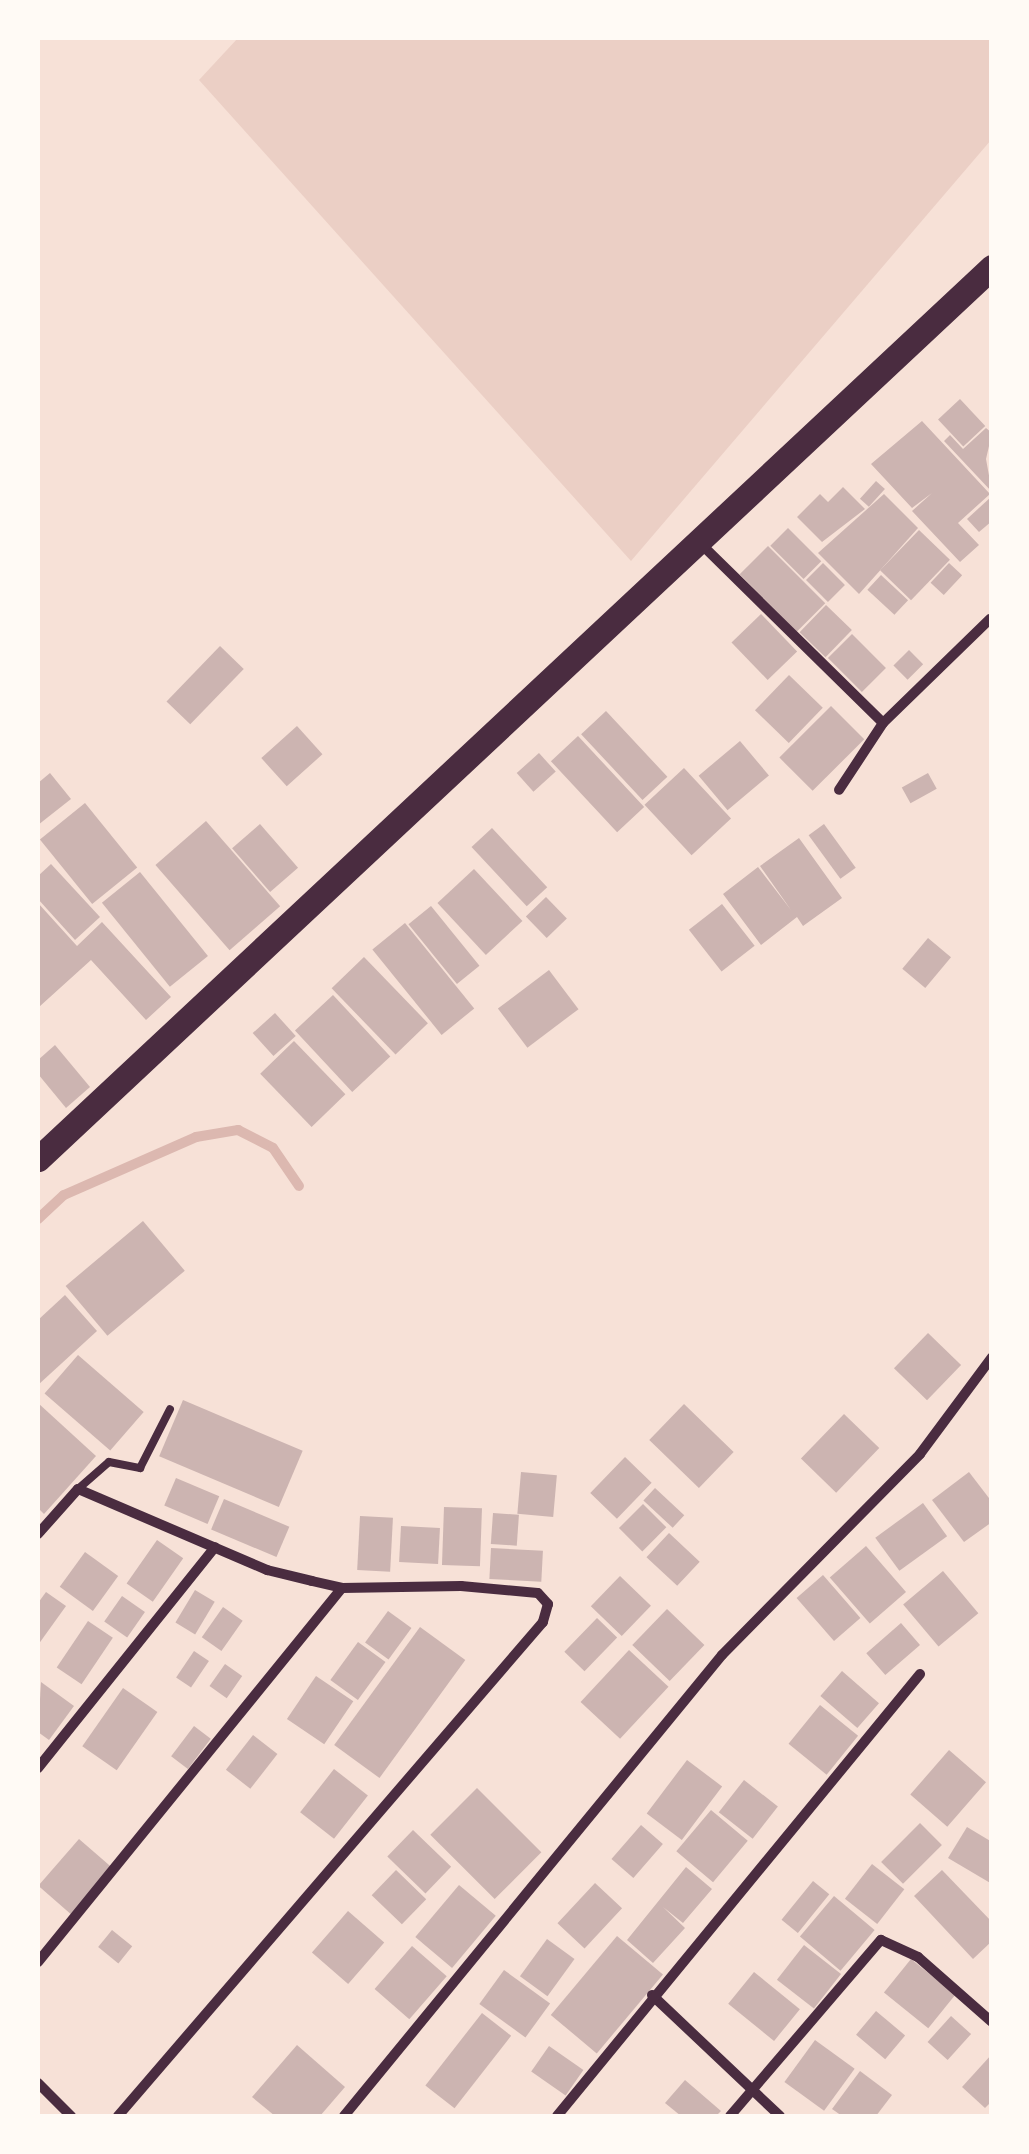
<!DOCTYPE html>
<style>
body{margin:0}
#map{position:relative;width:1029px;height:2154px;overflow:hidden;background:#f7e1d7;font-family:"Archivo Narrow",sans-serif}
div>[style]{position:absolute}
.green>*{inset:0;background:#ebcfc5}
.stream>*{height:10px;margin:-5px;padding:0 5px;transform-origin:5px;border-radius:5px;background:#dcb8b0}
.building>*{inset:0;background:#ccb4b1;transform-origin:0 0}
.service>*{height:8px;margin:-4px;padding:0 4px;transform-origin:4px;border-radius:4px;background:#4a2c40}
.minor>*{height:10px;margin:-5px;padding:0 5px;transform-origin:5px;border-radius:5px;background:#4a2c40}
.primary>*{height:25px;margin:-12.5px;padding:0 12.5px;transform-origin:12.5px;border-radius:12.5px;background:#4a2c40}
span{translate:-50% -50%;white-space:nowrap;text-align:center;line-height:1.15;-webkit-text-stroke:8px #fffaf5;paint-order:stroke}
.frame{position:absolute;inset:0;border:40px solid #fffaf5;pointer-events:none}
</style>
<div id="map">
<div class="green">
<div style="clip-path:polygon(238px 38px,991px 38px,991px 140px,631px 561px,199px 80px)"></div>
</div>
<div class="stream">
<div style="left:38px;top:1219px;width:35px;rotate:-43deg"></div>
<div style="left:64px;top:1195px;width:144px;rotate:-23.7deg"></div>
<div style="left:196px;top:1137px;width:43px;rotate:-9.5deg"></div>
<div style="left:238px;top:1130px;width:39px;rotate:27deg"></div>
<div style="left:273px;top:1148px;width:46px;rotate:55.6deg"></div>
</div>
<div class="building">
<div style="left:960px;top:399px;width:37px;height:30px;rotate:47deg"></div>
<div style="clip-path:polygon(922px 421px,990px 494px,958px 523px,979px 545px,960px 562px,912px 511px,932px 493px,912px 508px,871px 464px)"></div>
<div style="clip-path:polygon(986px 428px,992px 433px,986px 459px,992px 492px,944px 441px,950px 435px,963px 449px)"></div>
<div style="left:876px;top:481px;width:12px;height:24px;rotate:42deg"></div>
<div style="clip-path:polygon(843px 487px,865px 509px,822px 542px,797px 517px,820px 494px,828px 502px)"></div>
<div style="clip-path:polygon(884px 494px,918px 528px,859px 594px,818px 553px)"></div>
<div style="clip-path:polygon(992px 496px,992px 521px,979px 532px,967px 519px)"></div>
<div style="left:788px;top:528px;width:47px;height:25px;rotate:45deg"></div>
<div style="left:919px;top:530px;width:43px;height:56px;rotate:44deg"></div>
<div style="left:768px;top:546px;width:81px;height:40px;rotate:45deg"></div>
<div style="left:823px;top:563px;width:31px;height:24px;rotate:45deg"></div>
<div style="left:949px;top:563px;width:18px;height:27px;rotate:43deg"></div>
<div style="left:881px;top:575px;width:37px;height:20px;rotate:43deg"></div>
<div style="left:826px;top:605px;width:36px;height:38px;rotate:44deg"></div>
<div style="left:761px;top:614px;width:52px;height:41px;rotate:46deg"></div>
<div style="left:852px;top:634px;width:48px;height:34px;rotate:45deg"></div>
<div style="left:220px;top:646px;width:33px;height:77px;rotate:44deg"></div>
<div style="left:909px;top:650px;width:20px;height:22px;rotate:45deg"></div>
<div style="left:789px;top:675px;width:47px;height:49px;rotate:44deg"></div>
<div style="left:831px;top:706px;width:47px;height:73px;rotate:45deg"></div>
<div style="left:606px;top:711px;width:90px;height:34px;rotate:47deg"></div>
<div style="left:297px;top:726px;width:38px;height:48px;rotate:48deg"></div>
<div style="left:578px;top:736px;width:97px;height:37px;rotate:47deg"></div>
<div style="left:740px;top:741px;width:45px;height:54px;rotate:50deg"></div>
<div style="left:539px;top:753px;width:25px;height:30px;rotate:48deg"></div>
<div style="left:684px;top:768px;width:69px;height:54px;rotate:47deg"></div>
<div style="clip-path:polygon(50px 773px,71px 799px,38px 825px,38px 783px)"></div>
<div style="left:928px;top:773px;width:18px;height:30px;rotate:61deg"></div>
<div style="left:85px;top:803px;width:83px;height:58px;rotate:51deg"></div>
<div style="left:206px;top:821px;width:113px;height:67px;rotate:49deg"></div>
<div style="left:260px;top:824px;width:58px;height:37px;rotate:49deg"></div>
<div style="left:824px;top:824px;width:54px;height:19px;rotate:54deg"></div>
<div style="left:492px;top:828px;width:81px;height:28px;rotate:47deg"></div>
<div style="clip-path:polygon(799px 838px,842px 898px,803px 926px,797px 917px,761px 945px,723px 894px,758px 867px,791px 910px,760px 866px)"></div>
<div style="clip-path:polygon(51px 864px,100px 917px,75px 940px,38px 899px,38px 876px)"></div>
<div style="left:474px;top:869px;width:71px;height:50px;rotate:47deg"></div>
<div style="left:140px;top:872px;width:108px;height:49px;rotate:51deg"></div>
<div style="left:546px;top:897px;width:30px;height:28px;rotate:46deg"></div>
<div style="clip-path:polygon(38px 903px,77px 946px,102px 922px,171px 997px,146px 1020px,91px 960px,39px 1007px)"></div>
<div style="left:722px;top:904px;width:53px;height:42px;rotate:52deg"></div>
<div style="left:431px;top:906px;width:77px;height:29px;rotate:51deg"></div>
<div style="left:405px;top:923px;width:110px;height:42px;rotate:51deg"></div>
<div style="left:928px;top:938px;width:30px;height:40px;rotate:40deg"></div>
<div style="left:364px;top:957px;width:92px;height:45px;rotate:46deg"></div>
<div style="left:549px;top:970px;width:49px;height:64px;rotate:53deg"></div>
<div style="left:333px;top:995px;width:84px;height:52px;rotate:47deg"></div>
<div style="left:275px;top:1013px;width:31px;height:30px;rotate:48deg"></div>
<div style="left:294px;top:1041px;width:74px;height:47px;rotate:46deg"></div>
<div style="clip-path:polygon(55px 1045px,90px 1087px,66px 1108px,38px 1074px,38px 1060px)"></div>
<div style="left:143px;top:1221px;width:65px;height:101px;rotate:50deg"></div>
<div style="clip-path:polygon(65px 1295px,97px 1331px,38px 1385px,38px 1320px)"></div>
<div style="left:928px;top:1333px;width:46px;height:49px;rotate:44deg"></div>
<div style="left:78px;top:1355px;width:87px;height:51px;rotate:41deg"></div>
<div style="left:183px;top:1400px;width:130px;height:61px;rotate:23deg"></div>
<div style="clip-path:polygon(38px 1403px,96px 1456px,44px 1514px,38px 1508px)"></div>
<div style="left:684px;top:1404px;width:69px;height:50px;rotate:44deg"></div>
<div style="left:844px;top:1414px;width:49px;height:62px;rotate:44deg"></div>
<div style="left:625px;top:1457px;width:37px;height:50px;rotate:44deg"></div>
<div style="left:521px;top:1472px;width:36px;height:42px;rotate:5deg"></div>
<div style="clip-path:polygon(969px 1472px,992px 1502px,992px 1522px,964px 1542px,932px 1500px)"></div>
<div style="left:176px;top:1478px;width:47px;height:30px;rotate:23deg"></div>
<div style="left:655px;top:1488px;width:40px;height:17px;rotate:43deg"></div>
<div style="left:224px;top:1499px;width:71px;height:33px;rotate:23deg"></div>
<div style="left:923px;top:1503px;width:41px;height:59px;rotate:54deg"></div>
<div style="left:643px;top:1504px;width:33px;height:34px;rotate:45deg"></div>
<div style="left:444px;top:1507px;width:38px;height:58px;rotate:2deg"></div>
<div style="left:493px;top:1513px;width:26px;height:31px;rotate:4deg"></div>
<div style="left:360px;top:1516px;width:33px;height:54px;rotate:3deg"></div>
<div style="left:401px;top:1526px;width:39px;height:36px;rotate:3deg"></div>
<div style="left:669px;top:1533px;width:42px;height:33px;rotate:43deg"></div>
<div style="left:157px;top:1540px;width:32px;height:53px;rotate:35deg"></div>
<div style="left:866px;top:1546px;width:61px;height:48px;rotate:49deg"></div>
<div style="left:491px;top:1548px;width:52px;height:31px;rotate:3deg"></div>
<div style="left:85px;top:1552px;width:41px;height:43px;rotate:36deg"></div>
<div style="left:943px;top:1571px;width:55px;height:52px;rotate:50deg"></div>
<div style="left:823px;top:1575px;width:57px;height:35px;rotate:49deg"></div>
<div style="left:620px;top:1576px;width:43px;height:42px;rotate:44deg"></div>
<div style="left:195px;top:1590px;width:23px;height:38px;rotate:31deg"></div>
<div style="clip-path:polygon(46px 1592px,66px 1606px,38px 1645px,38px 1603px)"></div>
<div style="left:122px;top:1596px;width:28px;height:31px;rotate:35deg"></div>
<div style="left:223px;top:1607px;width:24px;height:37px;rotate:35deg"></div>
<div style="left:667px;top:1609px;width:52px;height:50px;rotate:44deg"></div>
<div style="left:388px;top:1611px;width:29px;height:39px;rotate:36deg"></div>
<div style="left:597px;top:1618px;width:28px;height:47px;rotate:44deg"></div>
<div style="left:88px;top:1621px;width:30px;height:56px;rotate:34deg"></div>
<div style="left:901px;top:1623px;width:29px;height:46px;rotate:49deg"></div>
<div style="left:420px;top:1627px;width:56px;height:146px;rotate:36deg"></div>
<div style="left:358px;top:1642px;width:34px;height:47px;rotate:36deg"></div>
<div style="left:629px;top:1650px;width:54px;height:71px;rotate:43deg"></div>
<div style="left:194px;top:1651px;width:18px;height:32px;rotate:34deg"></div>
<div style="left:225px;top:1664px;width:21px;height:27px;rotate:35deg"></div>
<div style="left:842px;top:1671px;width:49px;height:33px;rotate:41deg"></div>
<div style="left:316px;top:1676px;width:45px;height:52px;rotate:34deg"></div>
<div style="clip-path:polygon(41px 1682px,74px 1706px,49px 1740px,38px 1732px)"></div>
<div style="left:123px;top:1688px;width:42px;height:71px;rotate:35deg"></div>
<div style="left:820px;top:1705px;width:49px;height:50px;rotate:39deg"></div>
<div style="left:194px;top:1726px;width:21px;height:38px;rotate:37deg"></div>
<div style="left:253px;top:1735px;width:31px;height:44px;rotate:38deg"></div>
<div style="left:949px;top:1750px;width:49px;height:59px;rotate:41deg"></div>
<div style="left:687px;top:1760px;width:44px;height:67px;rotate:37deg"></div>
<div style="left:334px;top:1769px;width:43px;height:55px;rotate:38deg"></div>
<div style="left:744px;top:1780px;width:43px;height:41px;rotate:38deg"></div>
<div style="left:477px;top:1788px;width:91px;height:66px;rotate:45deg"></div>
<div style="left:711px;top:1810px;width:48px;height:54px;rotate:40deg"></div>
<div style="left:920px;top:1823px;width:31px;height:55px;rotate:45deg"></div>
<div style="left:641px;top:1825px;width:29px;height:45px;rotate:41deg"></div>
<div style="clip-path:polygon(967px 1827px,992px 1842px,992px 1884px,948px 1858px)"></div>
<div style="left:413px;top:1830px;width:53px;height:37px;rotate:44deg"></div>
<div style="left:79px;top:1839px;width:44px;height:62px;rotate:41deg"></div>
<div style="left:872px;top:1864px;width:41px;height:44px;rotate:38deg"></div>
<div style="clip-path:polygon(686px 1867px,712px 1889px,683px 1923px,663px 1907px,685px 1928px,653px 1963px,627px 1940px)"></div>
<div style="left:396px;top:1870px;width:42px;height:35px;rotate:44deg"></div>
<div style="clip-path:polygon(942px 1870px,992px 1922px,992px 1941px,973px 1959px,914px 1896px)"></div>
<div style="left:813px;top:1881px;width:21px;height:50px;rotate:39deg"></div>
<div style="left:595px;top:1883px;width:37px;height:55px;rotate:43deg"></div>
<div style="left:459px;top:1885px;width:48px;height:68px;rotate:40deg"></div>
<div style="left:834px;top:1896px;width:53px;height:53px;rotate:40deg"></div>
<div style="left:348px;top:1911px;width:48px;height:55px;rotate:41deg"></div>
<div style="left:112px;top:1930px;width:26px;height:22px;rotate:39deg"></div>
<div style="left:617px;top:1936px;width:60px;height:103px;rotate:40deg"></div>
<div style="left:547px;top:1939px;width:34px;height:46px;rotate:36deg"></div>
<div style="left:804px;top:1945px;width:47px;height:44px;rotate:38deg"></div>
<div style="left:412px;top:1946px;width:46px;height:57px;rotate:41deg"></div>
<div style="left:911px;top:1959px;width:57px;height:43px;rotate:39deg"></div>
<div style="left:504px;top:1970px;width:57px;height:42px;rotate:36deg"></div>
<div style="left:754px;top:1972px;width:59px;height:41px;rotate:39deg"></div>
<div style="left:876px;top:2011px;width:38px;height:31px;rotate:40deg"></div>
<div style="left:482px;top:2013px;width:37px;height:92px;rotate:38deg"></div>
<div style="left:951px;top:2016px;width:27px;height:35px;rotate:42deg"></div>
<div style="left:815px;top:2040px;width:49px;height:52px;rotate:36deg"></div>
<div style="clip-path:polygon(297px 2045px,345px 2087px,320px 2116px,275px 2116px,252px 2097px)"></div>
<div style="left:549px;top:2046px;width:42px;height:31px;rotate:35deg"></div>
<div style="clip-path:polygon(992px 2054px,992px 2101px,985px 2108px,962px 2087px)"></div>
<div style="clip-path:polygon(860px 2071px,892px 2095px,876px 2116px,842px 2116px,832px 2109px)"></div>
<div style="clip-path:polygon(685px 2080px,721px 2111px,716px 2116px,681px 2116px,665px 2103px)"></div>
</div>
<div class="service">
<div style="left:78px;top:1489px;width:41px;rotate:-41.1deg"></div>
<div style="left:109px;top:1462px;width:32px;rotate:11deg"></div>
<div style="left:140px;top:1468px;width:66px;rotate:-63deg"></div>
</div>
<div class="minor">
<div style="left:699px;top:542px;width:258px;rotate:44.5deg"></div>
<div style="left:883px;top:723px;width:80px;rotate:123.3deg"></div>
<div style="left:883px;top:723px;width:149px;rotate:-44.2deg"></div>
<div style="left:38px;top:1534px;width:60px;rotate:-48.4deg"></div>
<div style="left:78px;top:1489px;width:206px;rotate:23.2deg"></div>
<div style="left:267px;top:1570px;width:46px;rotate:13.7deg"></div>
<div style="left:312px;top:1581px;width:31px;rotate:13deg"></div>
<div style="left:342px;top:1588px;width:119px;rotate:-1deg"></div>
<div style="left:461px;top:1586px;width:77px;rotate:5.2deg"></div>
<div style="left:538px;top:1593px;width:15px;rotate:48deg"></div>
<div style="left:548px;top:1604px;width:19px;rotate:106deg"></div>
<div style="left:543px;top:1622px;width:652px;rotate:130.71deg"></div>
<div style="left:38px;top:1768px;width:283px;rotate:-51.3deg"></div>
<div style="left:38px;top:1962px;width:482px;rotate:-50.9deg"></div>
<div style="left:652px;top:1995px;width:176px;rotate:43.4deg"></div>
<div style="left:38px;top:2083px;width:47px;rotate:45deg"></div>
<div style="left:344px;top:2116px;width:596px;rotate:-50.65deg"></div>
<div style="left:722px;top:1655px;width:282px;rotate:-45.4deg"></div>
<div style="left:920px;top:1454px;width:121px;rotate:-53.4deg"></div>
<div style="left:557px;top:2116px;width:572px;rotate:-50.6deg"></div>
<div style="left:730px;top:2116px;width:232px;rotate:-49.4deg"></div>
<div style="left:881px;top:1940px;width:41px;rotate:24.7deg"></div>
<div style="left:918px;top:1957px;width:98px;rotate:41.3deg"></div>
</div>
<div class="primary">
<div style="left:38px;top:1159px;width:1306px;rotate:-43.08deg"></div>
</div>
<div class="frame"></div>
</div>
